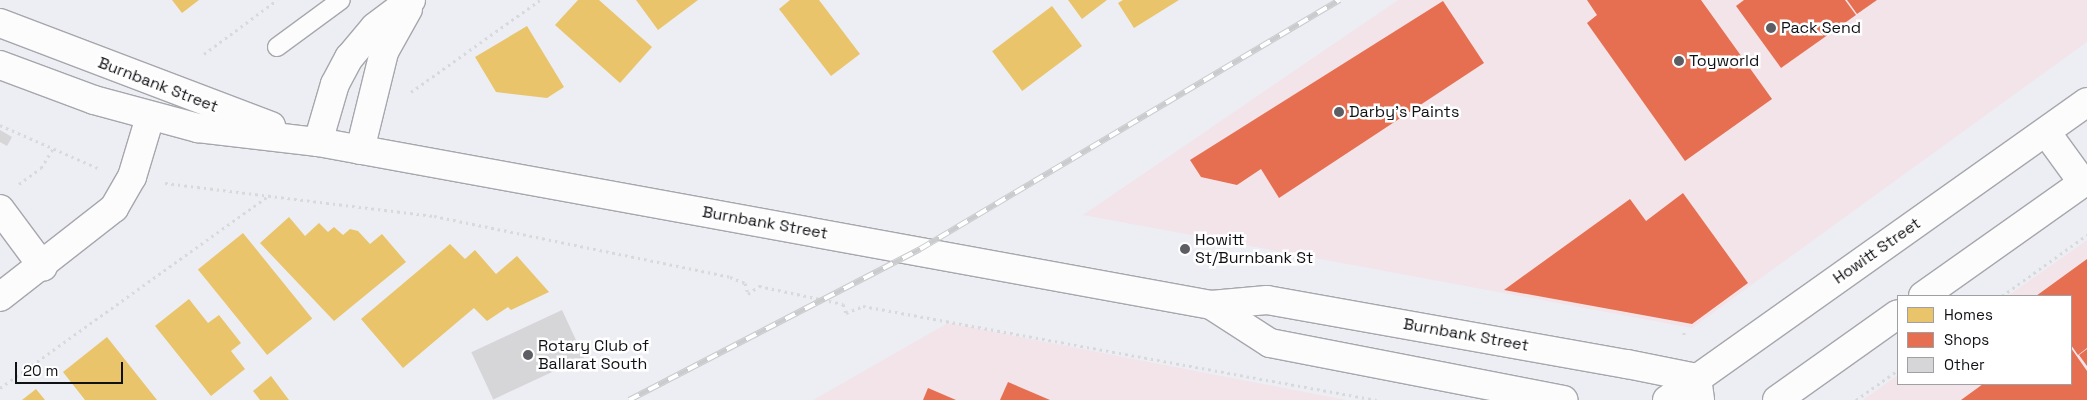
<!DOCTYPE html>
<style>
body{margin:0}
#map{position:relative;width:2087px;height:400px;overflow:hidden;background:#eceef4;font-family:"Space Grotesk",sans-serif}
div>[style]{position:absolute}
.commercial>*{inset:0;background:#f2e4e8}
.homes>*{inset:0;background:#e9c46a;transform-origin:0 0}
.shops>*{inset:0;background:#e76f51}
.building>*{inset:0;background:#d6d5d7;transform-origin:0 0}
.path>*{height:3px;margin-top:-1.5px;transform-origin:0;background:repeating-linear-gradient(90deg,#d8d9da 0 2.5px,transparent 0 6.5px)}
.roads{filter:drop-shadow(1px 0 #a6a7ac) drop-shadow(-1px 0 #a6a7ac) drop-shadow(0 1px #a6a7ac) drop-shadow(0 -1px #a6a7ac)}
.service>*{height:18px;margin:-9px;padding:0 9px;transform-origin:9px;border-radius:9px;background:#fcfcfd}
.minor>*{height:28px;margin:-14px;padding:0 14px;transform-origin:14px;border-radius:14px;background:#fcfcfd}
.tertiary>*{height:28px;margin:-14px;padding:0 14px;transform-origin:14px;border-radius:14px;background:#fcfcfd}
.secondary>*{height:28px;margin:-14px;padding:0 14px;transform-origin:14px;border-radius:14px;background:#fcfcfd}
.rail>*{height:5.5px;margin-top:-2.75px;transform-origin:0;background:repeating-linear-gradient(90deg,#fff 0 11px,#cacbcd 0 22px);box-sizing:border-box;border-block:1px solid #cacbcd}
.dots>*{width:14px;height:14px;translate:-50% -50%;box-sizing:border-box;border:2px solid #fff;border-radius:50%}
span{translate:-50% -50%;white-space:nowrap;text-align:center;line-height:1.15;-webkit-text-stroke:5px #fff;paint-order:stroke}
.poi-label{font-size:16px;color:#101115}
.left{translate:0 -50%;text-align:left}
.street-label{font-size:16px;color:#101115}
.legend{position:absolute;left:1897px;top:295px;width:175px;height:90px;box-sizing:border-box;background:#fff;border:1px solid #9fa0a1;margin:0;padding:6px 9px;list-style:none;font-size:15px;color:#101115}
.legend li{display:flex;align-items:center;gap:10px;height:25px}
.legend b{width:25px;border:1px solid #9fa0a1}
.scale{position:absolute;left:15px;top:362px;width:108px;height:22px;box-sizing:border-box;border:2px solid #101115;border-top:0;padding-left:6px;font-size:15px;line-height:18px;white-space:nowrap;color:#101115;-webkit-text-stroke:4px #fff;paint-order:stroke}
</style>
<div id="map">
<div class="commercial">
<div style="clip-path:polygon(1398px 0,2087px 0,2087px 42px,1692px 328px,1083px 215px)"></div>
<div style="clip-path:polygon(2087px 240px,2087px 400px,1863px 400px,1898px 375px,1898px 384px,2071px 384px,2071px 296px,2008px 296px)"></div>
<div style="clip-path:polygon(948px 323px,1346px 400px,813px 400px)"></div>
</div>
<div class="homes">
<div style="clip-path:polygon(172px 0,199px 0,182px 13px)"></div>
<div style="clip-path:polygon(578px 0,599px 0,652px 47px,620px 83px,555px 25px)"></div>
<div style="clip-path:polygon(636px 0,698px 0,658px 30px)"></div>
<div style="clip-path:polygon(790px 0,819px 0,860px 54px,831px 76px,779px 9px)"></div>
<div style="clip-path:polygon(1068px 0,1107px 0,1082px 19px)"></div>
<div style="clip-path:polygon(1123px 0,1179px 0,1134px 28px,1118px 3px)"></div>
<div style="left:1052px;top:6px;width:50px;height:75px;rotate:53deg"></div>
<div style="clip-path:polygon(527px 26px,564px 87px,547px 98px,496px 92px,475px 57px)"></div>
<div style="clip-path:polygon(289px 217px,305px 236px,319px 223px,328px 232px,334px 227px,343px 235px,350px 229px,358px 231px,370px 244px,382px 234px,406px 262px,334px 321px,260px 243px)"></div>
<div style="left:243px;top:233px;width:110px;height:58px;rotate:51deg"></div>
<div style="clip-path:polygon(450px 244px,465px 259px,475px 250px,496px 274px,517px 256px,549px 292px,511px 310px,508px 307px,487px 321px,474px 308px,403px 368px,361px 319px)"></div>
<div style="clip-path:polygon(189px 299px,208px 323px,219px 315px,241px 343px,231px 351px,245px 369px,211px 396px,155px 326px)"></div>
<div style="clip-path:polygon(107px 337px,157px 400px,85px 400px,63px 372px)"></div>
<div style="clip-path:polygon(271px 376px,289px 400px,260px 400px,253px 391px)"></div>
<div style="clip-path:polygon(36px 389px,45px 400px,22px 400px)"></div>
</div>
<div class="shops">
<div style="clip-path:polygon(1587px 0,1701px 0,1772px 99px,1685px 161px,1587px 23px,1597px 15px)"></div>
<div style="clip-path:polygon(1744px 0,1845px 0,1856px 15px,1781px 68px,1736px 6px)"></div>
<div style="clip-path:polygon(1847px 0,1877px 0,1857px 14px)"></div>
<div style="clip-path:polygon(1443px 1px,1484px 63px,1279px 198px,1261px 169px,1237px 185px,1201px 177px,1190px 160px)"></div>
<div style="clip-path:polygon(1683px 193px,1748px 283px,1692px 324px,1504px 290px,1630px 199px,1646px 221px)"></div>
<div style="clip-path:polygon(2087px 259px,2087px 348px,2078px 355px,2071px 345px,2071px 296px,2036px 296px)"></div>
<div style="clip-path:polygon(2071px 348px,2087px 371px,2087px 400px,1961px 400px,1983px 384px,2071px 384px)"></div>
<div style="clip-path:polygon(2087px 349px,2087px 366px,2079px 355px)"></div>
<div style="clip-path:polygon(1008px 382px,1050px 400px,1000px 400px)"></div>
<div style="clip-path:polygon(928px 388px,956px 400px,923px 400px)"></div>
</div>
<div class="building">
<div style="clip-path:polygon(0 130px,12px 137px,7px 146px,0 142px)"></div>
<div style="left:562px;top:310px;width:52px;height:100px;rotate:65deg"></div>
</div>
<div class="path">
<div style="left:204px;top:54px;width:91px;rotate:-36.5deg"></div>
<div style="left:411px;top:92px;width:158px;rotate:-35.5deg"></div>
<div style="left:0;top:125px;width:109px;rotate:23.7deg"></div>
<div style="left:165px;top:183px;width:271px;rotate:7deg"></div>
<div style="left:434px;top:216px;width:302px;rotate:11.6deg"></div>
<div style="left:730px;top:277px;width:16px;rotate:22deg"></div>
<div style="left:745px;top:283px;width:11px;rotate:75deg"></div>
<div style="left:748px;top:294px;width:14px;rotate:-36deg"></div>
<div style="left:759px;top:286px;width:86px;rotate:12.1deg"></div>
<div style="left:843px;top:304px;width:9px;rotate:72deg"></div>
<div style="left:846px;top:313px;width:18px;rotate:-22deg"></div>
<div style="left:863px;top:306px;width:522px;rotate:10.38deg"></div>
<div style="left:19px;top:184px;width:27px;rotate:-36deg"></div>
<div style="left:41px;top:168px;width:22px;rotate:-58deg"></div>
<div style="left:2002px;top:296px;width:105px;rotate:-35.7deg"></div>
<div style="left:1684px;top:335px;width:4px;rotate:-90deg"></div>
<div style="left:0;top:388px;width:332px;rotate:-35.6deg"></div>
<div style="left:1856px;top:400px;width:52px;rotate:-35.5deg"></div>
</div>
<div class="roads">
<div class="service">
<div style="left:277px;top:47px;width:79px;rotate:-36.3deg"></div>
</div>
<div class="minor">
<div style="left:318px;top:142px;width:60px;rotate:-73.7deg"></div>
<div style="left:335px;top:84px;width:30px;rotate:-62deg"></div>
<div style="left:349px;top:58px;width:40px;rotate:-50deg"></div>
<div style="left:375px;top:27px;width:45px;rotate:-36.9deg"></div>
<div style="left:360px;top:150px;width:101px;rotate:-76.2deg"></div>
<div style="left:384px;top:52px;width:49px;rotate:-60.8deg"></div>
<div style="left:0;top:209px;width:72px;rotate:53.4deg"></div>
<div style="left:0;top:297px;width:145px;rotate:-38deg"></div>
<div style="left:114px;top:208px;width:36px;rotate:-60deg"></div>
<div style="left:132px;top:177px;width:63px;rotate:-73.3deg"></div>
</div>
<div class="tertiary">
<div style="left:1627px;top:364px;width:71px;rotate:11.3deg"></div>
<div style="left:1697px;top:378px;width:22px;rotate:82deg"></div>
</div>
<div class="secondary">
<div style="left:0;top:23px;width:290px;rotate:20.8deg"></div>
<div style="left:0;top:65px;width:100px;rotate:20.4deg"></div>
<div style="left:94px;top:100px;width:108px;rotate:15.1deg"></div>
<div style="left:198px;top:128px;width:121px;rotate:6.7deg"></div>
<div style="left:318px;top:142px;width:908px;rotate:10.34deg"></div>
<div style="left:1211px;top:305px;width:56px;rotate:-5.1deg"></div>
<div style="left:1267px;top:300px;width:366px;rotate:10.1deg"></div>
<div style="left:2046px;top:132px;width:63px;rotate:54deg"></div>
<div style="left:1923px;top:296px;width:201px;rotate:-35.3deg"></div>
<div style="left:1211px;top:305px;width:70px;rotate:32.8deg"></div>
<div style="left:1270px;top:343px;width:299px;rotate:11deg"></div>
<div style="left:1667px;top:400px;width:515px;rotate:-35.36deg"></div>
<div style="left:1777px;top:400px;width:148px;rotate:-35.4deg"></div>
</div>
</div>
<div class="rail">
<div style="left:629px;top:400px;width:328px;rotate:-27.4deg"></div>
<div style="left:920px;top:249px;width:488px;rotate:-30.7deg"></div>
</div>
<div class="dots">
<div style="left:1771px;top:28px;background:#5d5e63"></div>
<div style="left:1679px;top:61px;background:#5d5e63"></div>
<div style="left:1339px;top:112px;background:#5d5e63"></div>
<div style="left:1185px;top:249px;background:#5d5e63"></div>
<div style="left:528px;top:355px;background:#5d5e63"></div>
</div>
<div class="poi-label">
<span class="left" style="left:1781px;top:28px">Pack Send</span>
<span class="left" style="left:1689px;top:61px">Toyworld</span>
<span class="left" style="left:1349px;top:112px">Darby's Paints</span>
<span class="left" style="left:1195px;top:249px">Howitt<br>St/Burnbank St</span>
<span class="left" style="left:538px;top:355px">Rotary Club of<br>Ballarat South</span>
</div>
<div class="street-label">
<span style="left:158px;top:85px;rotate:21deg">Burnbank Street</span>
<span style="left:765px;top:223px;rotate:10deg">Burnbank Street</span>
<span style="left:1877px;top:251px;rotate:-35deg">Howitt Street</span>
<span style="left:1466px;top:335px;rotate:10deg">Burnbank Street</span>
</div>
<ul class="legend">
<li><b style="height:14px;background:#e9c46a"></b>Homes</li>
<li><b style="height:14px;background:#e76f51"></b>Shops</li>
<li><b style="height:14px;background:#d6d5d7"></b>Other</li>
</ul>
<div class="scale">20 m</div>
</div>
